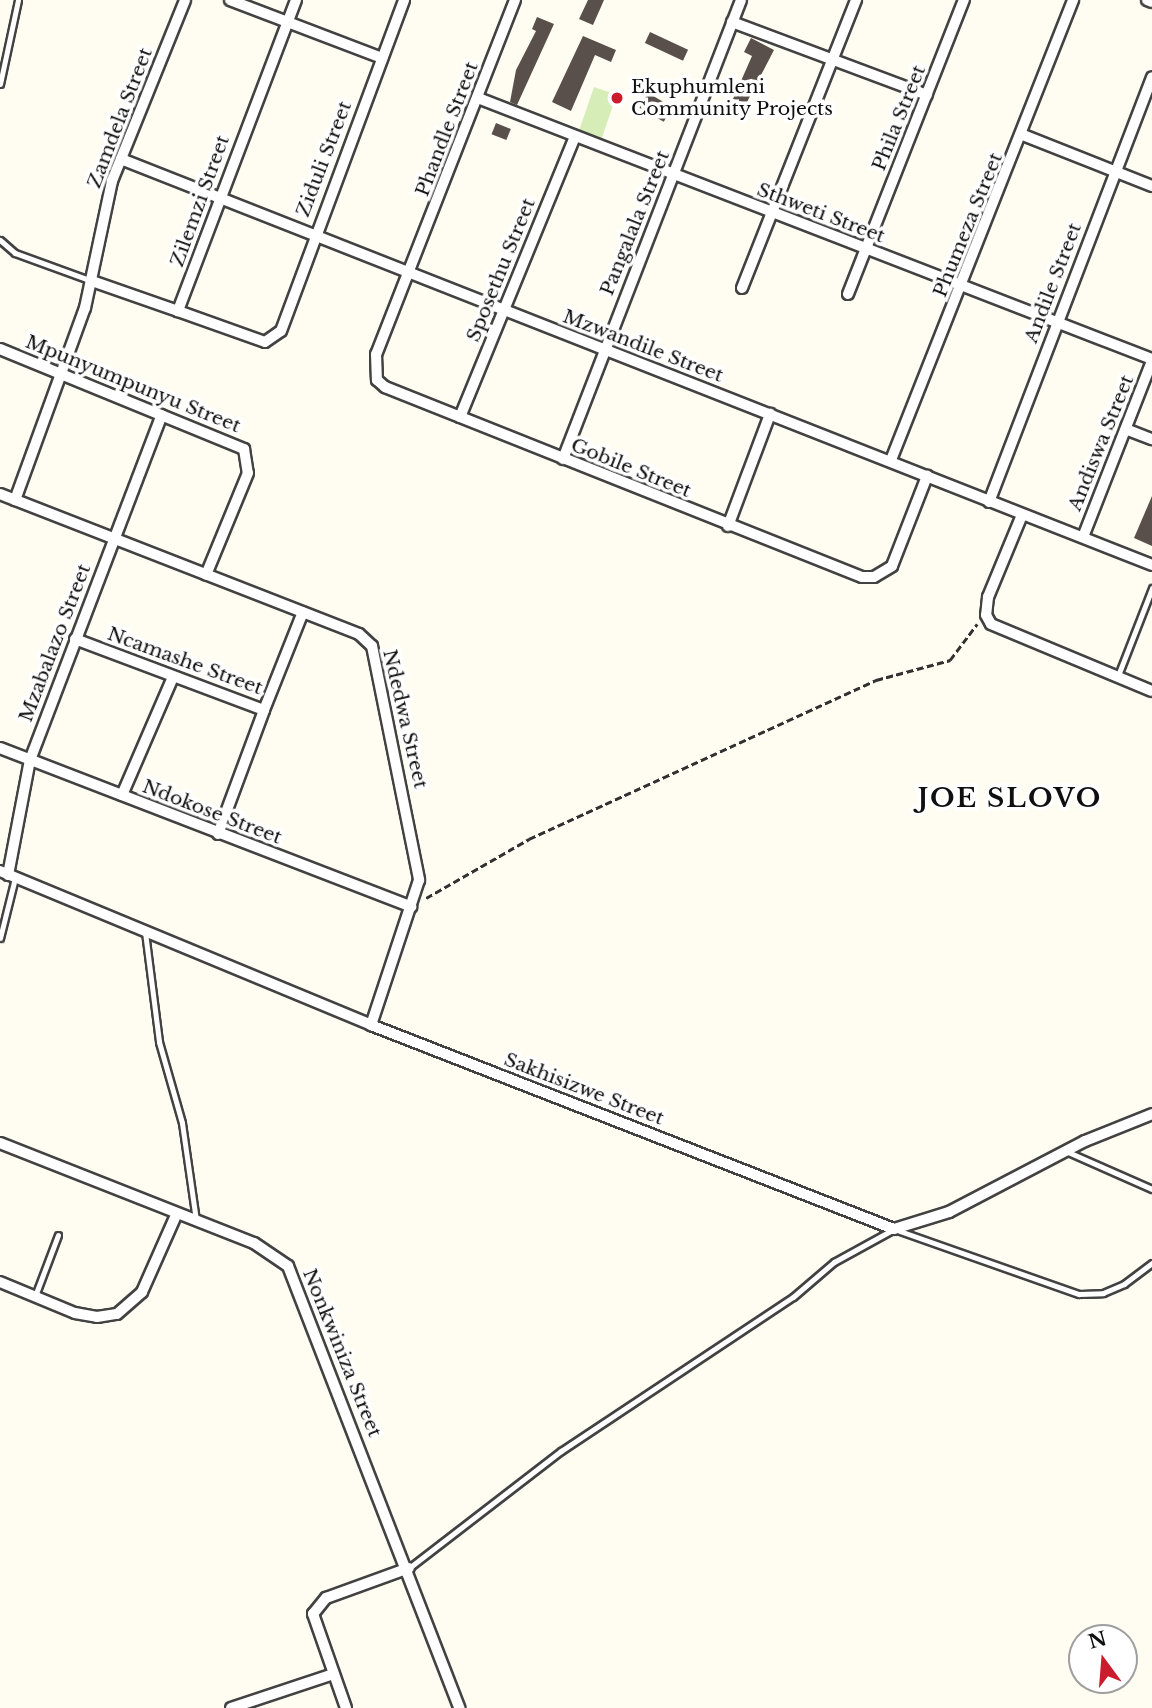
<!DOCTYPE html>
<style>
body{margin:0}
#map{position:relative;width:1152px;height:1708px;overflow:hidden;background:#fffcf2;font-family:"Libre Baskerville",serif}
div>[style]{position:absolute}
.green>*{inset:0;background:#d6edb8;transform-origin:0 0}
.building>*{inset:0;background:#59504b;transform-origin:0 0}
.path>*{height:2.5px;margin-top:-1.25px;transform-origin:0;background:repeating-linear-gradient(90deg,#313131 0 7px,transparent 0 10.5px)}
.roads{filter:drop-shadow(2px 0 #424242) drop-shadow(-2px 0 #424242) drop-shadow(0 2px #424242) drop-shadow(0 -2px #424242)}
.service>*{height:5px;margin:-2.5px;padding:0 2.5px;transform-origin:2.5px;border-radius:2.5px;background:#fff}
.minor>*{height:10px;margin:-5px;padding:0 5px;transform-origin:5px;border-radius:5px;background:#fff}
.dots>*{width:19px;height:19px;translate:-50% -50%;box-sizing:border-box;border:4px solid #fff;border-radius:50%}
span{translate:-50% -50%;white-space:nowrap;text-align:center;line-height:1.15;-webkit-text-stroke:7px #fff;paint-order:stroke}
.poi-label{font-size:19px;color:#0f0f0f}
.left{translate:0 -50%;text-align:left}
.street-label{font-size:19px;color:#0f0f0f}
.district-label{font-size:26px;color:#0f0f0f;font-weight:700;letter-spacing:2px}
.north{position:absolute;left:1068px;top:1624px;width:70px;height:70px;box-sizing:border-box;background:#fff;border:2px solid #9f9f9f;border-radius:50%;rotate:344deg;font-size:19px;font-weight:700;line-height:28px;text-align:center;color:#0f0f0f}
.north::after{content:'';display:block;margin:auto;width:24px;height:32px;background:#ca1c2c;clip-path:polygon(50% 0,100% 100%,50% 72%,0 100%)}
</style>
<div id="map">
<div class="green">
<div style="left:594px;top:87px;width:24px;height:48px;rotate:19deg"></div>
</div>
<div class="building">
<div style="clip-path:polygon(588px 0,604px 0,593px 25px,579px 19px)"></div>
<div style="clip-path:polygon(537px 17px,554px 24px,517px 105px,510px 102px,516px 70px,536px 31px,532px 29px)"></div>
<div style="left:650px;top:32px;width:42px;height:12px;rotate:25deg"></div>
<div style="clip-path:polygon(583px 36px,616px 50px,611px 62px,595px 55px,571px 111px,552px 102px)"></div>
<div style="clip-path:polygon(751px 38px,774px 50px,746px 104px,733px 99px,752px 56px,744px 52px)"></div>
<div style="left:648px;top:93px;width:28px;height:17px;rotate:30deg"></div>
<div style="left:496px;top:123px;width:16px;height:12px;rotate:22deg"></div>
<div style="clip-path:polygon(1152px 496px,1152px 546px,1134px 538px)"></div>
</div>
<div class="path">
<div style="left:426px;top:898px;width:119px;rotate:-29.8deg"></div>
<div style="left:529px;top:839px;width:382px;rotate:-24.6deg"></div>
<div style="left:876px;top:680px;width:77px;rotate:-15.1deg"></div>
<div style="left:950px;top:660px;width:45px;rotate:-53.1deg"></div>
</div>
<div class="roads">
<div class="service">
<div style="left:0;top:84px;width:86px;rotate:-77.9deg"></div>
<div style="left:0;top:240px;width:20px;rotate:41deg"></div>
<div style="left:15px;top:253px;width:82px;rotate:20deg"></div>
<div style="left:1117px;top:678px;width:97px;rotate:-68.7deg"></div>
<div style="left:145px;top:932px;width:111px;rotate:82.7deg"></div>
<div style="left:159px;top:1042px;width:84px;rotate:74.1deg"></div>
<div style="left:182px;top:1123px;width:98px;rotate:81.8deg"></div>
<div style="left:0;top:938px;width:62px;rotate:-76deg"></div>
<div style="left:1068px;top:1152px;width:92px;rotate:23.8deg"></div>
<div style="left:35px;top:1296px;width:65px;rotate:-69.3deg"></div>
<div style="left:409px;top:1568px;width:192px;rotate:-37.6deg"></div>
<div style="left:561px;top:1451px;width:278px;rotate:-33.6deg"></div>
<div style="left:793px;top:1297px;width:54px;rotate:-40.5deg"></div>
<div style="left:834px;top:1262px;width:68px;rotate:-28.8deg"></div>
<div style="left:894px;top:1229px;width:196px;rotate:19.4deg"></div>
<div style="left:1079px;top:1294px;width:24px;rotate:-2deg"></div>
<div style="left:1103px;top:1293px;width:23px;rotate:-23deg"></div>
<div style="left:1124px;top:1284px;width:35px;rotate:-37deg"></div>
</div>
<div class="minor">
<div style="left:230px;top:0;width:163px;rotate:20.9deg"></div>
<div style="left:296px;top:0;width:333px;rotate:110.8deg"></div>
<div style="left:178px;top:311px;width:92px;rotate:19.6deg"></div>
<div style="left:265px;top:342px;width:19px;rotate:-35deg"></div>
<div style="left:281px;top:331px;width:353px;rotate:-69.6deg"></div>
<div style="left:515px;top:0;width:380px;rotate:111.4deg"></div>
<div style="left:376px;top:354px;width:26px;rotate:88deg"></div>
<div style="left:377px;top:380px;width:11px;rotate:41deg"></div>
<div style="left:385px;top:387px;width:513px;rotate:21.72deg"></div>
<div style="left:862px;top:577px;width:12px"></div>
<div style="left:874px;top:577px;width:21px;rotate:-31deg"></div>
<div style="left:892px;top:566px;width:97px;rotate:-68.7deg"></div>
<div style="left:1147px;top:0;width:5px;rotate:22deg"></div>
<div style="left:732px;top:22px;width:208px;rotate:20.5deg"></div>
<div style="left:478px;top:98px;width:723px;rotate:21.17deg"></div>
<div style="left:1023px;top:135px;width:139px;rotate:21.6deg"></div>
<div style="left:121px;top:159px;width:1108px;rotate:21.49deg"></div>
<div style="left:92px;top:281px;width:91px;rotate:19.2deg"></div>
<div style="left:742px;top:288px;width:310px;rotate:-68.4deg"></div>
<div style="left:848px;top:294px;width:316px;rotate:-68.5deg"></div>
<div style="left:0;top:349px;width:264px;rotate:22.3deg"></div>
<div style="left:244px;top:449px;width:24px;rotate:81deg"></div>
<div style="left:248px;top:473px;width:110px;rotate:112.4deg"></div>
<div style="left:460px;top:417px;width:303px;rotate:-67.7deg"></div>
<div style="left:1128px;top:430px;width:26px;rotate:21deg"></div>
<div style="left:563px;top:459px;width:492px;rotate:-68.8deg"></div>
<div style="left:891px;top:460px;width:495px;rotate:-68.4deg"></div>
<div style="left:0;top:494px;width:385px;rotate:21.3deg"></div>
<div style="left:359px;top:634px;width:18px;rotate:43deg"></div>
<div style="left:372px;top:646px;width:239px;rotate:78.6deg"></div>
<div style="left:419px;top:880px;width:153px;rotate:108.3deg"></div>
<div style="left:15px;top:500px;width:204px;rotate:-70deg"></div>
<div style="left:85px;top:308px;width:130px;rotate:-78deg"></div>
<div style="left:112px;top:181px;width:195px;rotate:-68deg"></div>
<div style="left:989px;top:502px;width:455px;rotate:-69deg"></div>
<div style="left:1022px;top:515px;width:89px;rotate:112.5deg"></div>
<div style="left:988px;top:597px;width:18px;rotate:96deg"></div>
<div style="left:986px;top:615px;width:10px;rotate:61deg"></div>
<div style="left:991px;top:624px;width:174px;rotate:22.6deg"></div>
<div style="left:728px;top:526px;width:120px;rotate:-69.4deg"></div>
<div style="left:1083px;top:537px;width:189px;rotate:-68.6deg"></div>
<div style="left:75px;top:639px;width:202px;rotate:20.6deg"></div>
<div style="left:264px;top:710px;width:105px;rotate:-68.3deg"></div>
<div style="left:0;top:748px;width:441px;rotate:21.1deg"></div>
<div style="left:122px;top:795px;width:129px;rotate:-66.6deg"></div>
<div style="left:218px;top:834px;width:132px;rotate:-69.6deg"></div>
<div style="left:0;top:871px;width:402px;rotate:22.5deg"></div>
<div style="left:371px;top:1025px;width:561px;rotate:21.31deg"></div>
<div style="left:894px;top:1229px;width:58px;rotate:-17.2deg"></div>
<div style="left:949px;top:1212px;width:153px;rotate:-27.6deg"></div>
<div style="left:1085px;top:1141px;width:72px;rotate:-21.9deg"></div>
<div style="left:8px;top:875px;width:117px;rotate:-79.2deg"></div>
<div style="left:30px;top:760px;width:369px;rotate:-69.1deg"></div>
<div style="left:0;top:1143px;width:273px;rotate:21.5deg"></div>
<div style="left:254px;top:1243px;width:41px;rotate:34.1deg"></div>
<div style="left:288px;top:1266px;width:474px;rotate:68.8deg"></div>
<div style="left:0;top:1282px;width:81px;rotate:22.5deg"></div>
<div style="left:75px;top:1313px;width:22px;rotate:10deg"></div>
<div style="left:97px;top:1317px;width:20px;rotate:-9deg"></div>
<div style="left:117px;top:1314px;width:33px;rotate:-41deg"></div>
<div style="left:142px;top:1292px;width:86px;rotate:-66.1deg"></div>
<div style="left:231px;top:1708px;width:108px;rotate:-18.4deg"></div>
<div style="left:346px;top:1708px;width:100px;rotate:-109.3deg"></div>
<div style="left:313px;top:1614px;width:21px;rotate:-51deg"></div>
<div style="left:326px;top:1598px;width:88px;rotate:-19.9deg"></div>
</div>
</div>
<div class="dots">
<div style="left:617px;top:98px;background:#ca1c2c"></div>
</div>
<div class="poi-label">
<span class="left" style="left:631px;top:98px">Ekuphumleni<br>Community Projects</span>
</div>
<div class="street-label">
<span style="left:120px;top:118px;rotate:-69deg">Zamdela Street</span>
<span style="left:899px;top:118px;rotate:-68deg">Phila Street</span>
<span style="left:447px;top:129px;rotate:-69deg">Phandle Street</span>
<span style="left:324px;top:159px;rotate:-69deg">Ziduli Street</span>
<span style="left:200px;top:201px;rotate:-70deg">Zilemzi Street</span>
<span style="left:821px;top:213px;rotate:21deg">Sthweti Street</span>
<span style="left:635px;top:223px;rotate:-68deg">Pangalala Street</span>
<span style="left:968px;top:225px;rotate:-68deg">Phumeza Street</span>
<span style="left:501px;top:270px;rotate:-68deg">Sposethu Street</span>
<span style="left:1053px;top:283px;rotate:-69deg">Andile Street</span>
<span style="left:643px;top:346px;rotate:21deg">Mzwandile Street</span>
<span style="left:133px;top:384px;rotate:22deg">Mpunyumpunyu Street</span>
<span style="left:1101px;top:443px;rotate:-68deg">Andiswa Street</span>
<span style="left:631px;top:468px;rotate:22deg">Gobile Street</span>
<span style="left:55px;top:643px;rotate:-69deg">Mzabalazo Street</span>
<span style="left:185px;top:661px;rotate:20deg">Ncamashe Street</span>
<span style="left:405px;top:719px;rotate:77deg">Ndedwa Street</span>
<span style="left:212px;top:812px;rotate:21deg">Ndokose Street</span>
<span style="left:584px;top:1089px;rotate:21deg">Sakhisizwe Street</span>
<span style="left:342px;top:1353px;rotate:68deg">Nonkwiniza Street</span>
</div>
<div class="district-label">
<span style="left:1010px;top:799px">JOE SLOVO</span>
</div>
<div class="north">N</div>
</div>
